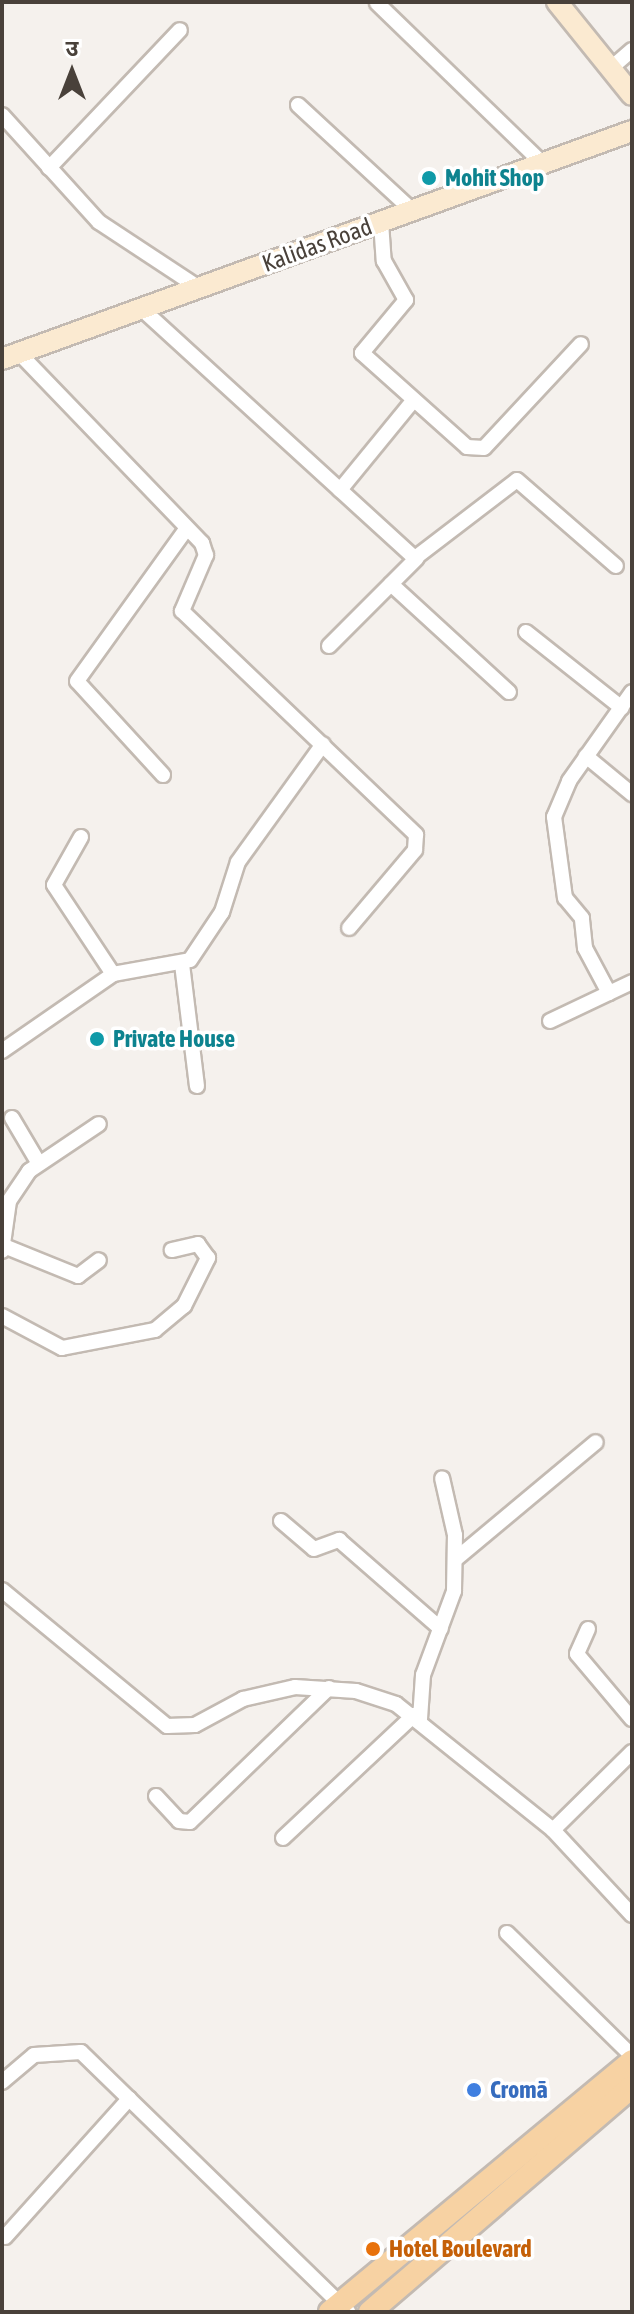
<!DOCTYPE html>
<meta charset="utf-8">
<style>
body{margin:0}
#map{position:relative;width:634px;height:2314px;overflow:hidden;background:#f5f1ed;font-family:"Asap Condensed","Noto Sans Devanagari",sans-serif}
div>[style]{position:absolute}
.roads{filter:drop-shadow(2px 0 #c3bab2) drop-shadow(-2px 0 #c3bab2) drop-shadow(0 2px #c3bab2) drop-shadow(0 -2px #c3bab2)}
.street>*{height:14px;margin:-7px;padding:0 7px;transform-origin:7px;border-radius:7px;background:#fff}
.secondary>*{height:20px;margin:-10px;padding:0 10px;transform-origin:10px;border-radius:10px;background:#fbead1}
.primary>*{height:22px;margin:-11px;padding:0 11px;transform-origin:11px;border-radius:11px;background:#f7d2a3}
.dots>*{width:22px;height:22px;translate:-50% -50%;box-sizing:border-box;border:4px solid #fff;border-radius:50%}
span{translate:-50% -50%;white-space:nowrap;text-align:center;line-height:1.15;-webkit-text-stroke:7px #fff;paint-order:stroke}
.culture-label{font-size:24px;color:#0d838f;font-weight:700}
.left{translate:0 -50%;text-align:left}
.street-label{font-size:24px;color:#49413a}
.shop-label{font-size:24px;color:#366cbe;font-weight:700}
.food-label{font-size:24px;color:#c56008;font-weight:700}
.frame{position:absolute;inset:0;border:4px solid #49413a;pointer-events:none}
.north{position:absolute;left:32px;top:32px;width:80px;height:80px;-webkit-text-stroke:6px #fff;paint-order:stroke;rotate:0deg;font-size:22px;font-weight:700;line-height:32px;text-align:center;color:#49413a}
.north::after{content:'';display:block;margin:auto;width:28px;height:36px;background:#49413a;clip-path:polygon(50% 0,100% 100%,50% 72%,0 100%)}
</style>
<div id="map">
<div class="roads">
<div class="street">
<div style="left:377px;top:3px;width:228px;rotate:44.1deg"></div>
<div style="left:610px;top:69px;width:29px;rotate:-41deg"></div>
<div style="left:298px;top:105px;width:156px;rotate:42.7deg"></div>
<div style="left:2px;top:115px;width:144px;rotate:47.8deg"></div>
<div style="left:99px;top:222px;width:120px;rotate:33.4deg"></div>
<div style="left:49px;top:168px;width:190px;rotate:-46.5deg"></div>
<div style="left:381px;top:222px;width:39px;rotate:86deg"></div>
<div style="left:384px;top:261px;width:45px;rotate:60.6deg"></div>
<div style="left:406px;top:300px;width:69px;rotate:129.7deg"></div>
<div style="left:362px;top:353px;width:141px;rotate:41.8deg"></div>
<div style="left:467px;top:447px;width:17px;rotate:3deg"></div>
<div style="left:484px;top:448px;width:142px;rotate:-47deg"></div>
<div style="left:143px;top:310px;width:368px;rotate:42.4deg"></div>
<div style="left:415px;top:558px;width:128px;rotate:-37.4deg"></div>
<div style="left:517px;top:480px;width:131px;rotate:41deg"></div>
<div style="left:19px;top:353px;width:264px;rotate:46.1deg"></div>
<div style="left:202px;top:543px;width:13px;rotate:72deg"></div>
<div style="left:206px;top:555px;width:61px;rotate:113.2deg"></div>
<div style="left:182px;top:611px;width:324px;rotate:43.7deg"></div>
<div style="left:416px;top:835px;width:15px;rotate:94deg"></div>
<div style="left:415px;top:850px;width:102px;rotate:130.2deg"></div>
<div style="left:340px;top:490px;width:114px;rotate:-50.7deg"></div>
<div style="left:391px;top:584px;width:160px;rotate:42.5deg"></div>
<div style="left:526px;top:632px;width:122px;rotate:38.4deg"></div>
<div style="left:329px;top:646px;width:124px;rotate:-45deg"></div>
<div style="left:586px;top:756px;width:60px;rotate:39.6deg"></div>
<div style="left:163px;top:775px;width:127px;rotate:-132.5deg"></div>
<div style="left:77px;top:681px;width:188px;rotate:-54.3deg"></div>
<div style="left:81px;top:837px;width:55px;rotate:119.4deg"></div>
<div style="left:54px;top:885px;width:107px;rotate:56.5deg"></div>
<div style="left:182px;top:964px;width:123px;rotate:83deg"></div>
<div style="left:609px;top:993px;width:51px;rotate:-118.1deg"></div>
<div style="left:585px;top:948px;width:30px;rotate:-96deg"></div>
<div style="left:582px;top:918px;width:26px;rotate:-130deg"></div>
<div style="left:565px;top:898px;width:82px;rotate:-97.7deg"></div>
<div style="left:554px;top:817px;width:39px;rotate:-67deg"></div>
<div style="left:569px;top:781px;width:109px;rotate:-54.7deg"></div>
<div style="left:550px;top:1021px;width:91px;rotate:-25.4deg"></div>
<div style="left:2px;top:1051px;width:135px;rotate:-34.7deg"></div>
<div style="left:113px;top:974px;width:78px;rotate:-10.3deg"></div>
<div style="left:190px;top:960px;width:58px;rotate:-56.3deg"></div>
<div style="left:222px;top:912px;width:52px;rotate:-72.3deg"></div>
<div style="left:238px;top:862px;width:145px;rotate:-54.2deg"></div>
<div style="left:12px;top:1118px;width:51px;rotate:59.4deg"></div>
<div style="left:4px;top:1246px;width:80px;rotate:22.1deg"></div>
<div style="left:78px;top:1276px;width:26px;rotate:-37deg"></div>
<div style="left:2px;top:1251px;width:50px;rotate:-82deg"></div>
<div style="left:9px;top:1201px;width:36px;rotate:-56deg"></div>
<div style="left:29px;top:1171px;width:84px;rotate:-33.9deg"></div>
<div style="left:2px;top:1316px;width:68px;rotate:28.1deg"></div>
<div style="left:62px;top:1348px;width:95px;rotate:-11deg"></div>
<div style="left:155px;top:1330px;width:38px;rotate:-40deg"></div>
<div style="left:184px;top:1306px;width:54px;rotate:-63.4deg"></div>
<div style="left:208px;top:1258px;width:17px;rotate:-126deg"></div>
<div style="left:198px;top:1244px;width:27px;rotate:167deg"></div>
<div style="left:281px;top:1521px;width:43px;rotate:40.3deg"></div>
<div style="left:314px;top:1549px;width:27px;rotate:-20deg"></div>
<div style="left:339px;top:1540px;width:135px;rotate:41.1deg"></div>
<div style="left:456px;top:1559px;width:182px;rotate:-39.9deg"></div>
<div style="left:2px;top:1590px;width:214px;rotate:39.5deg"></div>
<div style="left:167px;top:1726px;width:28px;rotate:-2deg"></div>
<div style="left:195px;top:1725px;width:55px;rotate:-28.4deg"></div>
<div style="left:243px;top:1699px;width:53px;rotate:-13deg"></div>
<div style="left:295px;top:1687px;width:61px;rotate:3.8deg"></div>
<div style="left:356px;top:1691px;width:42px;rotate:18deg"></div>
<div style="left:396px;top:1704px;width:201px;rotate:38.7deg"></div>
<div style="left:553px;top:1830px;width:116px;rotate:47.1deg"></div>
<div style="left:588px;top:1629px;width:27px;rotate:114deg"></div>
<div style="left:577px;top:1654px;width:85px;rotate:49.8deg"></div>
<div style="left:420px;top:1719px;width:44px;rotate:-86.1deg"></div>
<div style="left:423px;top:1675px;width:90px;rotate:-69.7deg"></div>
<div style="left:454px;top:1591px;width:56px;rotate:-89deg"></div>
<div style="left:455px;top:1535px;width:58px;rotate:-102.8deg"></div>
<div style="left:156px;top:1796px;width:34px;rotate:47deg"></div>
<div style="left:179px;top:1821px;width:11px;rotate:5deg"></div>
<div style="left:190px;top:1822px;width:193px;rotate:-44deg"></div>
<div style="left:553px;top:1830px;width:111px;rotate:-44.6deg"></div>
<div style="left:283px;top:1838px;width:180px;rotate:-43.2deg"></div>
<div style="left:507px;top:1933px;width:175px;rotate:44.5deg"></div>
<div style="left:2px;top:2082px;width:42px;rotate:-40.2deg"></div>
<div style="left:34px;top:2055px;width:47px;rotate:-3.7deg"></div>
<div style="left:81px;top:2052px;width:373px;rotate:44.2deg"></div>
<div style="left:5px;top:2237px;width:186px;rotate:-48.1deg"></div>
</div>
<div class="secondary">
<div style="left:557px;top:2px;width:119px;rotate:51.1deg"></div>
<div style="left:2px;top:359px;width:670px;rotate:-19.9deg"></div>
</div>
<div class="primary">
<div style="left:330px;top:2312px;width:393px;rotate:-39.7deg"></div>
<div style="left:370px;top:2312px;width:345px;rotate:-40.7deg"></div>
</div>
</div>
<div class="dots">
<div style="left:429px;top:178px;background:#0f9aa8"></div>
<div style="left:97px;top:1039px;background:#0f9aa8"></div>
<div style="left:474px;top:2090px;background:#3f7fe0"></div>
<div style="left:373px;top:2249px;background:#e8710a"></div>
</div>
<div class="culture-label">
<span class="left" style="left:445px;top:178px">Mohit Shop</span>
<span class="left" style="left:113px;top:1039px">Private House</span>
</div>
<div class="street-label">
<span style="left:317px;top:245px;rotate:-20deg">Kalidas Road</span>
</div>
<div class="shop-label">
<span class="left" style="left:490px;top:2090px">Cromā</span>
</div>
<div class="food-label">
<span class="left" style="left:389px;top:2249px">Hotel Boulevard</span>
</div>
<div class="frame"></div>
<div class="north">उ</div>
</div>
